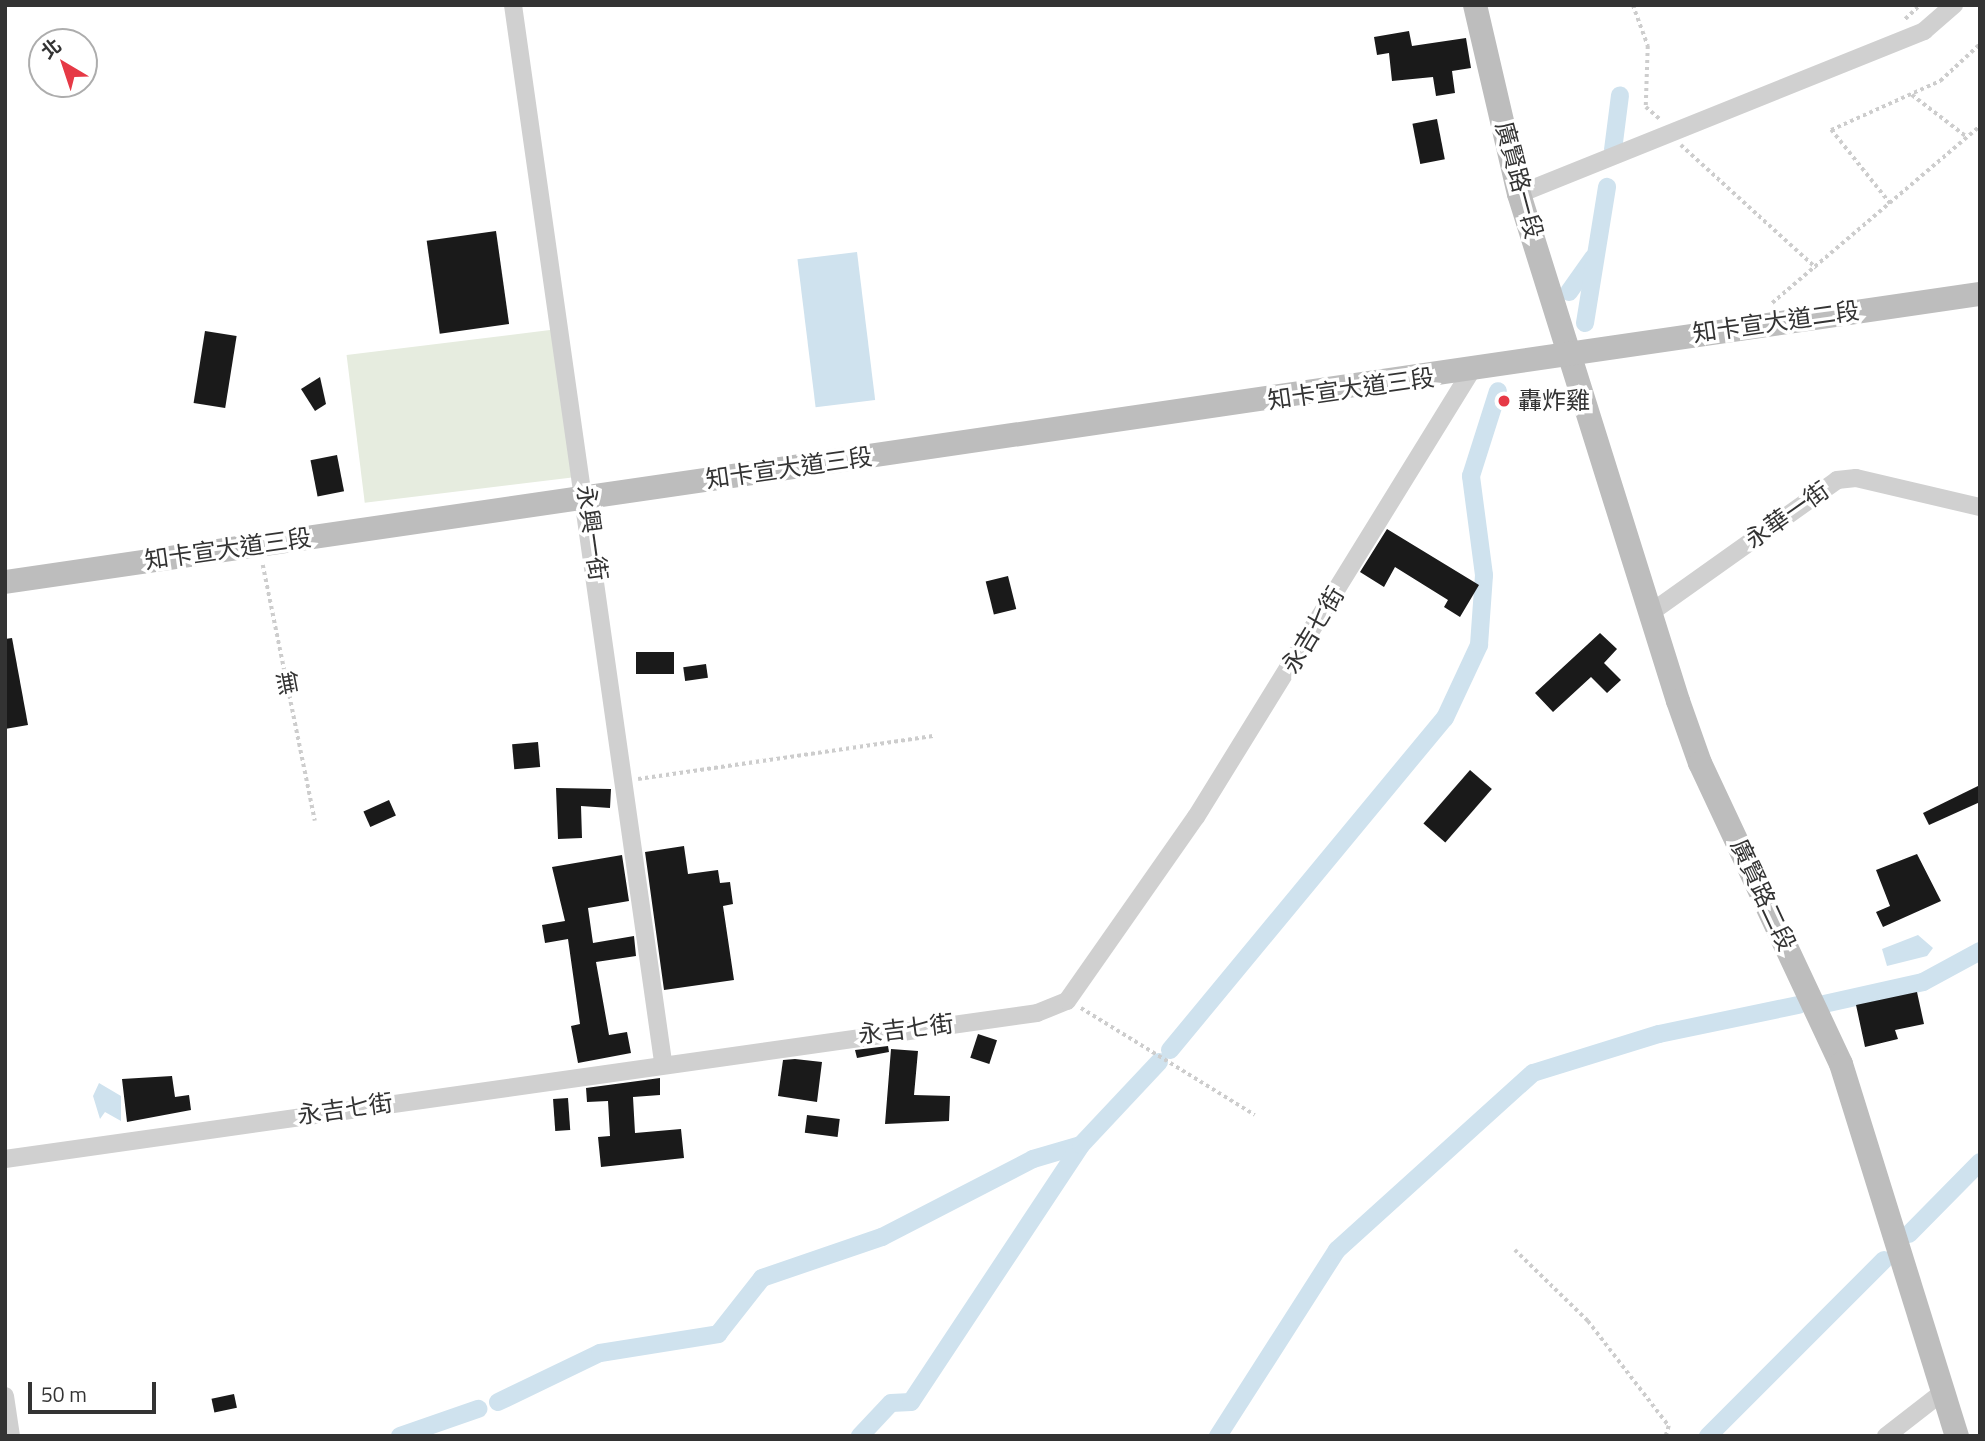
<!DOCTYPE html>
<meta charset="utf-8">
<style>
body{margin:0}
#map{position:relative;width:1985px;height:1441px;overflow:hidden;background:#fff;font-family:"Titillium Web","Noto Sans TC",sans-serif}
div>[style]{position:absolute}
.green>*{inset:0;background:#e6ecdf;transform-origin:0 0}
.water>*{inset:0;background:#cfe2ee;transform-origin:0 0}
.canal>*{height:18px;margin:-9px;padding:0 9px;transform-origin:9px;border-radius:9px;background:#cfe2ee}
.building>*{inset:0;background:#1a1a1a;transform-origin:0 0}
.path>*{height:3.5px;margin-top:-1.75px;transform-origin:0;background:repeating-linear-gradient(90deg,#cdcdcd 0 3.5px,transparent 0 7px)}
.street>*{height:18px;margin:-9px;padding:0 9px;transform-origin:9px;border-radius:9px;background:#d0d0d0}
.secondary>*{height:24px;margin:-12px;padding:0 12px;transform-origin:12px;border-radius:12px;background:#bdbdbd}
.dots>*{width:19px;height:19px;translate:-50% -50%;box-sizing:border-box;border:4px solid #fff;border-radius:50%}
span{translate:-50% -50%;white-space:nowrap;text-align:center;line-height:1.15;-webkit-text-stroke:7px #fff;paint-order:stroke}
.street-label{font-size:24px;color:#333}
.poi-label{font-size:24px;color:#333}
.left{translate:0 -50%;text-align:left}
.frame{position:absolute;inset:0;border:7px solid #333;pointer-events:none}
.north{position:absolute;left:28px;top:28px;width:70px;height:70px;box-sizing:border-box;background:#fff;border:2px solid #adadad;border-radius:50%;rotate:321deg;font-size:19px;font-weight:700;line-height:28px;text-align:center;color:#333}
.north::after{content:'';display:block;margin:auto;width:24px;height:32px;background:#e63946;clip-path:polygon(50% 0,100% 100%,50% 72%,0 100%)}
.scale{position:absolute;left:28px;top:1382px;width:128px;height:32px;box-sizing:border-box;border:4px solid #333;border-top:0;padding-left:9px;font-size:21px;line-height:24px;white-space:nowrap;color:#333;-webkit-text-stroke:5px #fff;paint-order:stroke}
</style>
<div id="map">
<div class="green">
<div style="left:558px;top:329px;width:149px;height:213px;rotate:83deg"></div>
</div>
<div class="water">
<div style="left:857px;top:252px;width:149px;height:60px;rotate:83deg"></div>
<div style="clip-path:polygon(1918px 935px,1933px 948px,1927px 956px,1887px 966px,1882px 949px)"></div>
<div style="clip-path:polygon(99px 1083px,121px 1096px,121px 1121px,105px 1112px,100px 1119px,93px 1096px)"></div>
</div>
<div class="canal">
<div style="left:1613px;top:150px;width:55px;rotate:-82.7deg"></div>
<div style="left:1569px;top:292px;width:42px;rotate:-54.8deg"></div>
<div style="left:1585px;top:323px;width:138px;rotate:-80.8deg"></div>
<div style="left:1824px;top:1004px;width:101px;rotate:-12.5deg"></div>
<div style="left:1923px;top:982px;width:65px;rotate:-28.5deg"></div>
<div style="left:1170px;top:1050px;width:431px;rotate:-50.4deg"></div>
<div style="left:1445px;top:718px;width:81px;rotate:-65deg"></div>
<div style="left:1479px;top:645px;width:70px;rotate:-85.9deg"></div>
<div style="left:1484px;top:575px;width:100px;rotate:-97.5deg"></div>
<div style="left:1471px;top:476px;width:89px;rotate:-72.4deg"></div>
<div style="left:1909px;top:1234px;width:101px;rotate:-45.4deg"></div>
<div style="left:498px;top:1402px;width:113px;rotate:-25.7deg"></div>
<div style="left:600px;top:1353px;width:120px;rotate:-9.1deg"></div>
<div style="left:718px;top:1334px;width:71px;rotate:-51.8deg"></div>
<div style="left:762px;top:1278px;width:127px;rotate:-18.9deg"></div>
<div style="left:882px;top:1237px;width:170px;rotate:-27.3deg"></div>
<div style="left:1033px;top:1159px;width:50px;rotate:-16.3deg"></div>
<div style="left:400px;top:1436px;width:83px;rotate:-19.1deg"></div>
<div style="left:860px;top:1436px;width:45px;rotate:-46.8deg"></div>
<div style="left:891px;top:1403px;width:20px;rotate:-3deg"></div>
<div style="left:911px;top:1402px;width:308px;rotate:-56.5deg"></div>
<div style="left:1081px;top:1145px;width:114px;rotate:-46.8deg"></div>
<div style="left:1218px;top:1436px;width:221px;rotate:-57.4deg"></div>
<div style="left:1337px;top:1250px;width:264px;rotate:-42.1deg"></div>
<div style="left:1533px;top:1073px;width:132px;rotate:-17.2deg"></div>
<div style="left:1659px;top:1034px;width:142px;rotate:-11.8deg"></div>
<div style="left:1708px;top:1436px;width:249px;rotate:-45deg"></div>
</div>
<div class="building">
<div style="clip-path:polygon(1409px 31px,1412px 46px,1466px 38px,1471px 68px,1452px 71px,1455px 93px,1436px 96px,1433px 77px,1392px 81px,1389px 53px,1377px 55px,1374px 37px)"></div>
<div style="left:1437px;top:119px;width:41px;height:25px;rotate:79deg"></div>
<div style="left:496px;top:231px;width:94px;height:70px;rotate:82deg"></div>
<div style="left:205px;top:331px;width:32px;height:73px;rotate:9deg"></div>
<div style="clip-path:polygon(320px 377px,326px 404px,315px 411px,301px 389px)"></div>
<div style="left:337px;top:455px;width:37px;height:27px;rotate:79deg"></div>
<div style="clip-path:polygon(1387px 529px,1479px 585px,1460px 617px,1444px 607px,1448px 600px,1395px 567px,1384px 587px,1360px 572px)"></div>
<div style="left:1008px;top:576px;width:34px;height:23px;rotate:76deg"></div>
<div style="clip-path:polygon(1600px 633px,1617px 649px,1604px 663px,1621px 680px,1607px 693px,1591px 677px,1553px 712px,1535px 693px)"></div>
<div style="clip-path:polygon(12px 638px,28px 725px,5px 729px,5px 639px)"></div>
<div style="left:636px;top:652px;width:38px;height:22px"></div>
<div style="left:706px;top:664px;width:14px;height:23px;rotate:82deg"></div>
<div style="left:538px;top:742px;width:25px;height:26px;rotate:85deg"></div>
<div style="left:1470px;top:770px;width:29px;height:71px;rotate:41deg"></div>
<div style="clip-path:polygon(1980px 785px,1980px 802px,1929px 825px,1923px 813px)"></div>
<div style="clip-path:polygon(556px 788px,611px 789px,610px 808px,581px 806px,582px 838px,558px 839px)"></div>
<div style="left:389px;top:800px;width:17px;height:28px;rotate:66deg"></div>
<div style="clip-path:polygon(684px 846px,688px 874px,718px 870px,720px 883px,730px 882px,733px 904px,723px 906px,734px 980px,664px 990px,645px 852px)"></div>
<div style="clip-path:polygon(1917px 854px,1941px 901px,1883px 927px,1876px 912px,1890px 906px,1876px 870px)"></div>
<div style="clip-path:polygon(622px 855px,629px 901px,588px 908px,593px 943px,634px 936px,636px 956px,596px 962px,609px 1035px,627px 1032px,631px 1053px,578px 1063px,571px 1026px,580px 1024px,568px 939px,545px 943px,542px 925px,565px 921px,552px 867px)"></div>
<div style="clip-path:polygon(1917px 992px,1924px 1024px,1895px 1030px,1898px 1039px,1865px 1047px,1856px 1005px)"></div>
<div style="left:978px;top:1034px;width:20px;height:25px;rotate:18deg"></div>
<div style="clip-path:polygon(888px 1046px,889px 1052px,857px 1058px,855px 1050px)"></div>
<div style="clip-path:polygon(891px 1049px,918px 1051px,914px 1095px,950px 1096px,949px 1121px,885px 1124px)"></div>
<div style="clip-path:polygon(795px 1059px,822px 1062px,817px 1102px,778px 1096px,783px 1060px)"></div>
<div style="clip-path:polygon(172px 1076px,175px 1097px,189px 1095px,191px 1110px,127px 1122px,122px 1079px)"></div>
<div style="clip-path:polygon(660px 1078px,660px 1095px,633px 1097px,635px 1133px,681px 1129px,684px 1158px,601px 1167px,598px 1137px,610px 1136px,608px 1101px,587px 1102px,586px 1088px)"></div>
<div style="left:568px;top:1098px;width:32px;height:15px;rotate:86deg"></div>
<div style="left:807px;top:1115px;width:33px;height:18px;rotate:7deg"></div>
<div style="left:234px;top:1394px;width:14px;height:23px;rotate:78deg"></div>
</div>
<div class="path">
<div style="left:1633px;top:5px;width:44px;rotate:69.9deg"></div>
<div style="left:1648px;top:46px;width:61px;rotate:91.9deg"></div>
<div style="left:1646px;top:107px;width:18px;rotate:41deg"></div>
<div style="left:1905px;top:19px;width:21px;rotate:-43deg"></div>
<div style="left:1912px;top:95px;width:69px;rotate:37.4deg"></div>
<div style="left:1681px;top:145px;width:183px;rotate:42.3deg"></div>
<div style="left:1890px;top:204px;width:95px;rotate:-128.6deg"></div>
<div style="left:1831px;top:130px;width:120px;rotate:-24.2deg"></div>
<div style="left:1940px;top:81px;width:54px;rotate:-42.8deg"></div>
<div style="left:1772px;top:303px;width:273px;rotate:-40.4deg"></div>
<div style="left:263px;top:565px;width:261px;rotate:78.5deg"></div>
<div style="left:638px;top:779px;width:298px;rotate:-8.3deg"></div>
<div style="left:1081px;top:1008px;width:204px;rotate:31.6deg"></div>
<div style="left:1515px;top:1250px;width:102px;rotate:44.2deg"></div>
<div style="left:1588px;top:1321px;width:133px;rotate:52.4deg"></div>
<div style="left:1669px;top:1426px;width:10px;rotate:107deg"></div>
</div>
<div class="street">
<div style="left:513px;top:5px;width:1068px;rotate:81.92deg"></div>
<div style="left:1519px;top:194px;width:437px;rotate:-21.9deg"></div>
<div style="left:1924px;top:31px;width:40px;rotate:-41deg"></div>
<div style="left:1653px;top:611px;width:226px;rotate:-35.4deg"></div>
<div style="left:1837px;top:480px;width:19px;rotate:-6deg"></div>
<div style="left:1856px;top:478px;width:127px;rotate:13.2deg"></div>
<div style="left:5px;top:1159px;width:1042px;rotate:-8.05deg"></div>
<div style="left:1037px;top:1013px;width:32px;rotate:-22deg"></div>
<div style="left:1067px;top:1001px;width:225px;rotate:-55deg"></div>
<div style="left:1196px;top:817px;width:522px;rotate:-58.32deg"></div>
<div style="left:5px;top:1396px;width:40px;rotate:81.5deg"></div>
<div style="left:1886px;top:1436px;width:73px;rotate:-37.8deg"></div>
</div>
<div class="secondary">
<div style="left:1475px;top:5px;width:194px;rotate:76.9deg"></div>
<div style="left:1519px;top:194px;width:531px;rotate:72.59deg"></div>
<div style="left:1678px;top:701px;width:66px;rotate:70.5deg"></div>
<div style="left:1700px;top:763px;width:332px;rotate:64.9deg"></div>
<div style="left:1841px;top:1064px;width:390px;rotate:72.7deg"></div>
<div style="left:5px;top:582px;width:1996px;rotate:-8.3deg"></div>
</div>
<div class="dots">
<div style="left:1504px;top:401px;background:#e63946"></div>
</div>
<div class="street-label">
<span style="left:1519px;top:180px;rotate:75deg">廣賢路一段</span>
<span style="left:1776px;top:322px;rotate:-8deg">知卡宣大道二段</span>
<span style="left:1351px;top:389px;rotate:-8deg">知卡宣大道三段</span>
<span style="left:789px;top:468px;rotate:-8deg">知卡宣大道三段</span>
<span style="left:1787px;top:515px;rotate:-35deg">永華一街</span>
<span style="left:592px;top:533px;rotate:82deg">永興一街</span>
<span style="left:228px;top:549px;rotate:-8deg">知卡宣大道三段</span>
<span style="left:1313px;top:630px;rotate:-59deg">永吉七街</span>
<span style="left:287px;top:683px;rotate:79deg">無</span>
<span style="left:1763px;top:895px;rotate:65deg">廣賢路二段</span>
<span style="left:906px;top:1029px;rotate:-7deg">永吉七街</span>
<span style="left:345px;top:1109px;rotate:-8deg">永吉七街</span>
</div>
<div class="poi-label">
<span class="left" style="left:1518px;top:401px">轟炸雞</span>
</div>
<div class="frame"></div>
<div class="north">北</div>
<div class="scale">50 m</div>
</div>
